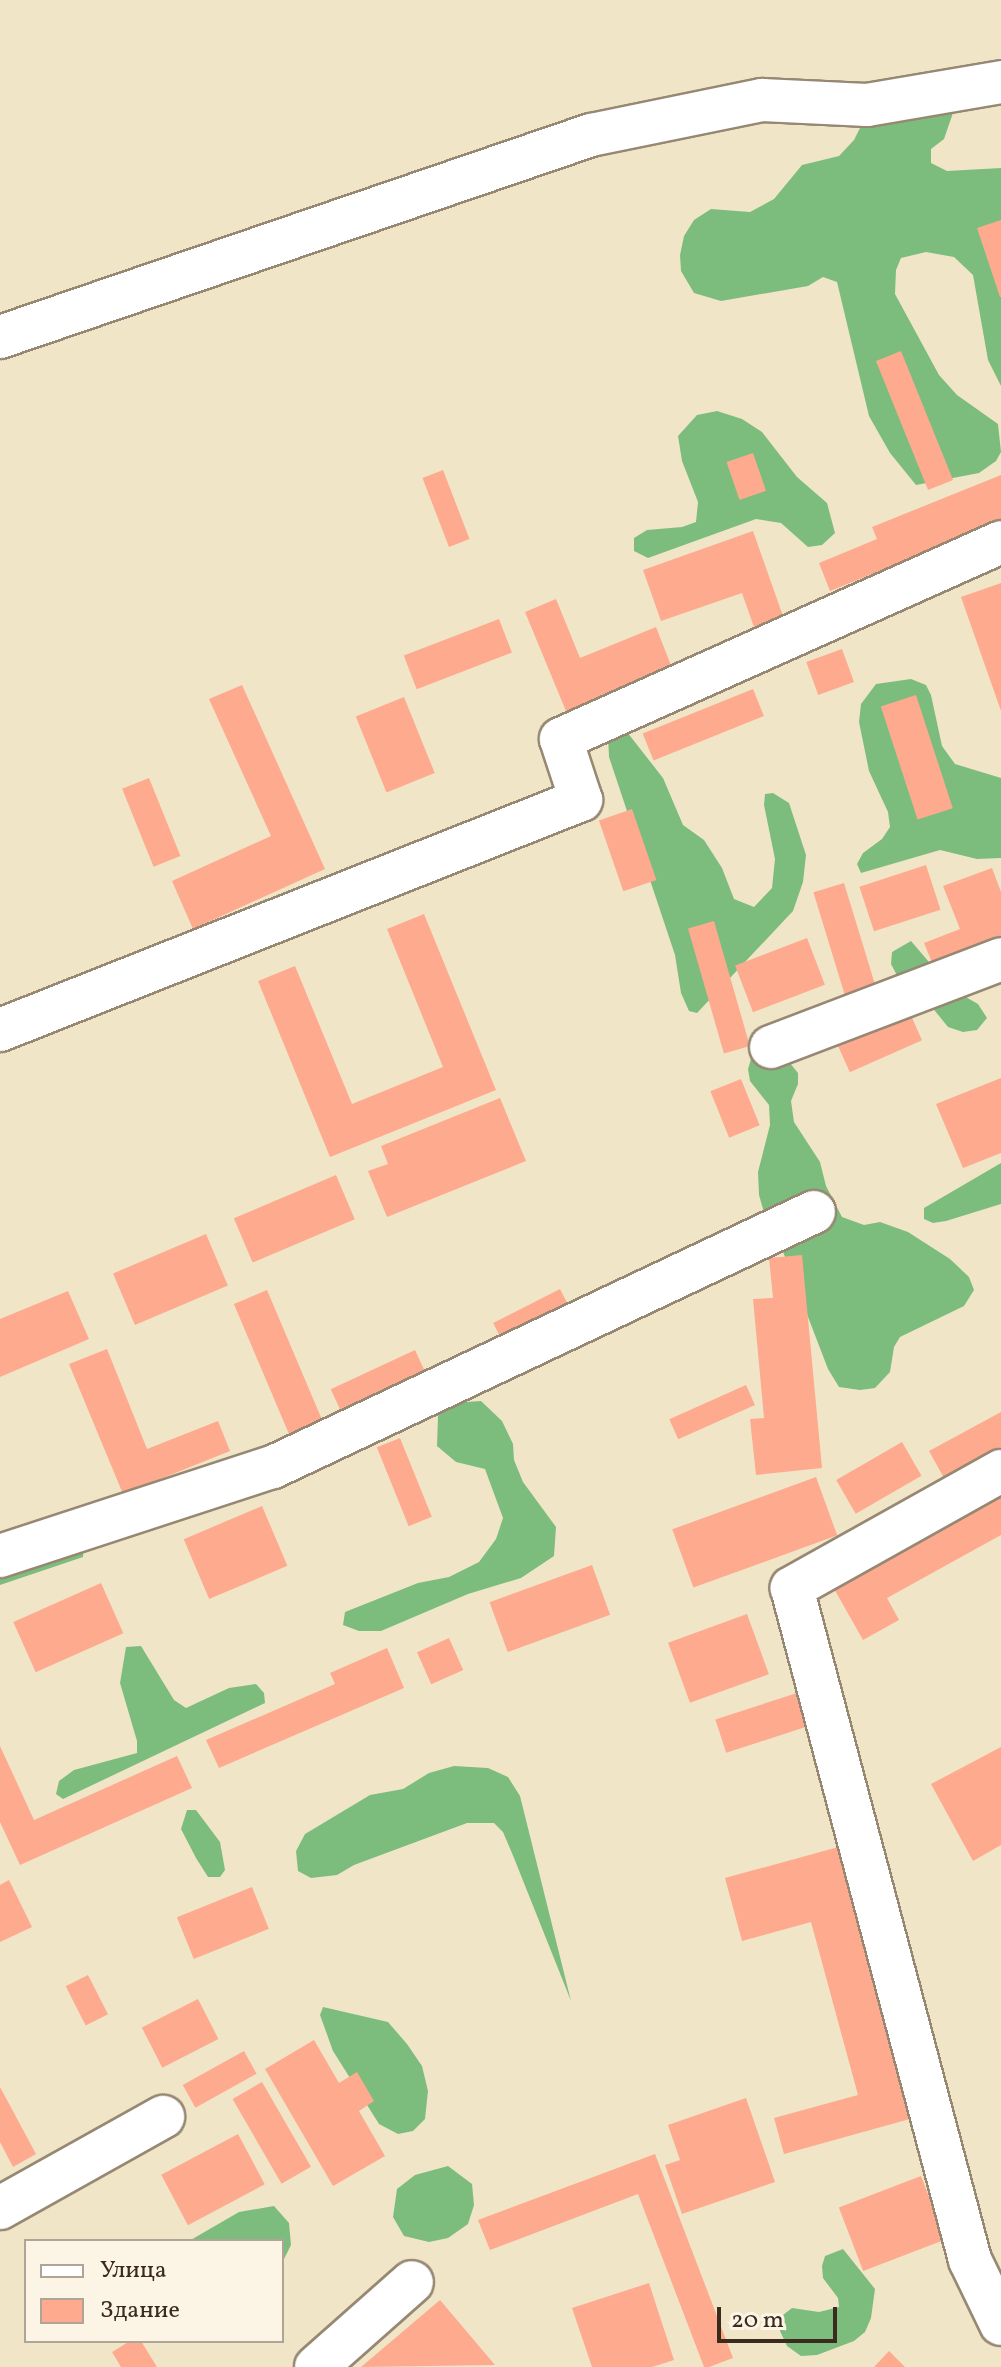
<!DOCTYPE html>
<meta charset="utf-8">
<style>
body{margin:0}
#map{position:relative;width:1001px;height:2367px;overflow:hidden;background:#f1e5c8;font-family:Vollkorn,serif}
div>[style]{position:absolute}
.forest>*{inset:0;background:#7cbd7e}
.building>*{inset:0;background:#feaa8f;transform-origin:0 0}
.roads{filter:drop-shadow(2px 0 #968873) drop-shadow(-2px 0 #968873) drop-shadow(0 2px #968873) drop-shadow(0 -2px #968873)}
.minor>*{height:42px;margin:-21px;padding:0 21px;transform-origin:21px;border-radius:21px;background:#fff}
span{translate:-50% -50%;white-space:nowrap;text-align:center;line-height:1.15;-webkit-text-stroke:8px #fcf5e5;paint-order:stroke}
.legend{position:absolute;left:24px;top:2239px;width:260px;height:104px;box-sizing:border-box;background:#fcf5e5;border:2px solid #afa495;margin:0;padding:10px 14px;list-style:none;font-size:24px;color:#3b2a1e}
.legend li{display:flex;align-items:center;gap:16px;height:40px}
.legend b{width:40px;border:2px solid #afa495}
.scale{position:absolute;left:717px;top:2307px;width:120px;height:36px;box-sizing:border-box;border:4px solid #3b2a1e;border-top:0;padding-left:10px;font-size:24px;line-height:28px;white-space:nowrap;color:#3b2a1e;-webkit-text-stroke:6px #fcf5e5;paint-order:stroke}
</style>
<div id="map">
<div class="forest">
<div style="clip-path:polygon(954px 110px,944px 139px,931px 149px,931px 163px,947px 171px,1001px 168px,1001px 386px,988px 360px,973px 275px,954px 257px,926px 252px,901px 258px,896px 270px,895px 294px,939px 375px,957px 395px,998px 424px,1001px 452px,996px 461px,979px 473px,916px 485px,890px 453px,869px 416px,837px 282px,823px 277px,808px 286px,721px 301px,694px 293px,681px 271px,680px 255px,684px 236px,694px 220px,711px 209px,750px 212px,774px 199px,802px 165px,839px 156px,854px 140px,865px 118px)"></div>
<div style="clip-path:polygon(717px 411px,742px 419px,762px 432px,797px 477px,827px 503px,835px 533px,822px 545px,808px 547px,781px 523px,756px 519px,648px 558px,634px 551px,634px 538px,647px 530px,682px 527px,696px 522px,698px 502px,682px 461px,678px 436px,697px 415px)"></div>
<div style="clip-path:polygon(911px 679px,926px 685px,931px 695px,942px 746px,955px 764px,1001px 778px,1001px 858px,977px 859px,940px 850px,861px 873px,857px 864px,863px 853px,882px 839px,890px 827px,888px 812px,869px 771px,859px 722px,861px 704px,876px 684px)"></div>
<div style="clip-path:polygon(627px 732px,663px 778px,683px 825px,704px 840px,722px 868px,734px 899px,754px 907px,772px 888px,775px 859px,764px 805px,765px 794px,773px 793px,789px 803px,806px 855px,803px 882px,793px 911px,697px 1013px,689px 1011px,681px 993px,675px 955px,609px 757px,608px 736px)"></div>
<div style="clip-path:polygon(911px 941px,952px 989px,978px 1004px,987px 1018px,977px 1030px,963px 1032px,948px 1027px,931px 1006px,901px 983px,891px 964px,892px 952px)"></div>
<div style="clip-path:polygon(760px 1055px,789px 1062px,798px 1073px,798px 1084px,791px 1101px,794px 1122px,820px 1162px,826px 1186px,842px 1217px,864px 1225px,880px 1222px,908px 1232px,950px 1259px,969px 1277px,974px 1290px,964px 1306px,900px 1337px,894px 1347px,890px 1372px,875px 1388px,860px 1390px,839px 1387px,828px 1369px,780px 1244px,766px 1219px,759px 1195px,758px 1172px,770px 1125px,769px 1105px,750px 1081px,748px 1069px,751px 1059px)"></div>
<div style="clip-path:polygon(1001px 1163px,1001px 1204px,946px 1221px,933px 1223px,924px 1219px,924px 1208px)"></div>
<div style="clip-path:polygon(481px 1401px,502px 1421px,513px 1444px,514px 1460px,523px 1482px,556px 1527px,554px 1556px,521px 1578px,468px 1594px,381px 1631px,359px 1631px,343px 1625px,345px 1612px,418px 1583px,449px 1577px,479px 1562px,496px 1539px,503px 1518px,485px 1469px,456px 1462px,437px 1446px,438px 1416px,451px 1403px)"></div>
<div style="clip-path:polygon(0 1539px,84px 1540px,83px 1557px,0 1585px)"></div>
<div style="clip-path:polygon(141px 1646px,174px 1700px,186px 1708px,229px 1688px,256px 1684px,264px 1693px,265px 1703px,63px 1799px,56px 1794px,59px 1781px,74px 1770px,137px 1753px,137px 1741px,120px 1683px,126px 1647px)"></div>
<div style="clip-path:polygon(454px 1766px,488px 1768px,508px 1777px,520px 1796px,571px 2001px,514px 1858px,503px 1832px,494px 1823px,467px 1823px,354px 1865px,337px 1875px,311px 1878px,298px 1871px,296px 1851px,305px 1834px,370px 1795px,403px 1789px,429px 1773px)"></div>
<div style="clip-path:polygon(187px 1810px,196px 1810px,220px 1842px,225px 1870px,220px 1877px,208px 1877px,196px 1858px,181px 1829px)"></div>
<div style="clip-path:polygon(323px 2007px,388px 2022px,407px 2044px,422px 2066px,428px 2091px,425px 2119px,413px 2131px,398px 2134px,379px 2124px,333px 2051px,320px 2015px)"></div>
<div style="clip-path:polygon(448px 2166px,472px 2184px,474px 2205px,468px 2224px,448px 2238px,429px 2242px,404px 2236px,393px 2217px,397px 2189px,415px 2175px)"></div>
<div style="clip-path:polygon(274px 2206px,289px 2223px,291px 2245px,282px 2263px,282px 2241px,189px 2241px,239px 2212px)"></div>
<div style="clip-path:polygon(843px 2249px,875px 2289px,871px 2318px,865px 2332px,854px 2341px,817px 2355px,801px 2356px,787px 2346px,780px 2331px,783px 2315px,792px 2308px,819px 2312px,839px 2307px,838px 2298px,823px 2278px,822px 2266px,825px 2256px)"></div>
</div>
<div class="building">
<div style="clip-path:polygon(1001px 220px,1001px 297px,1000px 297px,977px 228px)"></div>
<div style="left:901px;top:351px;width:139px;height:27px;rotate:68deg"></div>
<div style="left:753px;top:453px;width:40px;height:28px;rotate:71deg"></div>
<div style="left:443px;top:470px;width:74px;height:22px;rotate:69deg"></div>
<div style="clip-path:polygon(1001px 475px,1001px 522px,830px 591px,819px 563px,877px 539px,872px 527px)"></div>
<div style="clip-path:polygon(753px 531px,784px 619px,755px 630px,742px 593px,661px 621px,643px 570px)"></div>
<div style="clip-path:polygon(1001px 583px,1001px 711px,961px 597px)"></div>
<div style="clip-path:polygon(556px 599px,580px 658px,656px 627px,674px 673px,568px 716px,525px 612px)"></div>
<div style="left:499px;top:619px;width:36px;height:102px;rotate:69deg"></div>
<div style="left:842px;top:649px;width:35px;height:38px;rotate:70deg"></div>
<div style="clip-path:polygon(242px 685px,325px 869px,193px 929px,172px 881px,271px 836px,209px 699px)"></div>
<div style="left:753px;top:689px;width:29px;height:119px;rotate:68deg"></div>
<div style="left:916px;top:695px;width:119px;height:37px;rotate:72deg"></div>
<div style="left:404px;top:697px;width:82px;height:52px;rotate:68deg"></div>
<div style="left:149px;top:778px;width:84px;height:29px;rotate:68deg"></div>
<div style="left:632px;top:809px;width:75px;height:35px;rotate:71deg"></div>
<div style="left:926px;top:865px;width:47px;height:70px;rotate:72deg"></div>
<div style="clip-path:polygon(992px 868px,1001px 892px,1001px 939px,933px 965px,924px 943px,960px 929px,943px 886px)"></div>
<div style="left:844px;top:883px;width:110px;height:32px;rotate:73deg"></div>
<div style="clip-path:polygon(424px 914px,496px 1090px,330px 1157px,258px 981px,295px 966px,352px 1104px,443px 1067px,387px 929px)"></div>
<div style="left:714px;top:921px;width:130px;height:27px;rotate:74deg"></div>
<div style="left:807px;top:938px;width:50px;height:77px;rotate:69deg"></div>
<div style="left:909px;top:1011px;width:32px;height:79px;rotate:66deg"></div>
<div style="clip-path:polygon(1001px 1078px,1001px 1153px,963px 1168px,936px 1104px)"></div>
<div style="left:741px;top:1079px;width:50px;height:33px;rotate:68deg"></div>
<div style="clip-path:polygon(500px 1098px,526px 1161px,387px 1217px,368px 1171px,388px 1164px,381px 1146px)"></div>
<div style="left:336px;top:1175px;width:48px;height:111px;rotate:67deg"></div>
<div style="left:206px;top:1234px;width:56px;height:101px;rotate:67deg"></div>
<div style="clip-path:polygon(802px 1255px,822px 1468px,756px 1475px,750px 1419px,764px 1418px,753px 1299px,773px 1298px,769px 1258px)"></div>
<div style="left:560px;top:1289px;width:29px;height:75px;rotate:63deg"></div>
<div style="left:267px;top:1290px;width:143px;height:36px;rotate:67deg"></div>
<div style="clip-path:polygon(68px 1291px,89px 1339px,0 1377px,0 1319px)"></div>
<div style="clip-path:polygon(107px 1349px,147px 1449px,218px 1421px,230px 1451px,123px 1494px,69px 1364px)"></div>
<div style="left:415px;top:1350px;width:33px;height:93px;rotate:65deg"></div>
<div style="left:746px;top:1385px;width:22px;height:84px;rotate:66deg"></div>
<div style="clip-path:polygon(1001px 1412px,1001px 1447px,944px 1478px,929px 1451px)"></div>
<div style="left:400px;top:1438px;width:85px;height:25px;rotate:68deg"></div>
<div style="left:902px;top:1442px;width:39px;height:76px;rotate:60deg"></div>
<div style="left:816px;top:1477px;width:62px;height:153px;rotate:70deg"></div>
<div style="clip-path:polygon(1001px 1495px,1001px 1535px,887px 1598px,899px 1620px,863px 1640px,833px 1587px)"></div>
<div style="left:262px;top:1506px;width:65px;height:85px;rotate:67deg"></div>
<div style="left:592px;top:1565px;width:53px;height:109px;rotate:70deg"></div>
<div style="left:101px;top:1583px;width:55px;height:96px;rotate:66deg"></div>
<div style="left:747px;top:1614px;width:64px;height:84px;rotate:70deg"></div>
<div style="left:449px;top:1638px;width:35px;height:35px;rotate:66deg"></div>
<div style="clip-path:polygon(387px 1648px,404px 1688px,219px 1768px,206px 1740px,335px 1684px,330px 1673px)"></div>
<div style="left:800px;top:1692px;width:35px;height:89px;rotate:72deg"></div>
<div style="clip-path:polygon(0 1746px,34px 1820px,177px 1756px,192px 1788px,20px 1865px,0 1822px)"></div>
<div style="clip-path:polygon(1001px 1747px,1001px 1845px,973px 1861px,931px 1784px)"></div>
<div style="clip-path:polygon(842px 1846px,917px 2117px,784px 2154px,774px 2118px,858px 2095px,811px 1922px,742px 1941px,725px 1878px)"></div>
<div style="clip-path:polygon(9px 1880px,32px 1927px,0 1942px,0 1885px)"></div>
<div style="left:252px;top:1887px;width:45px;height:81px;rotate:68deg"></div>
<div style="left:88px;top:1975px;width:44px;height:25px;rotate:63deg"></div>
<div style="left:198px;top:1999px;width:45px;height:63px;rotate:63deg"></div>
<div style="clip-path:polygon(314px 2040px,339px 2083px,357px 2072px,374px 2101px,359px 2111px,385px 2156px,333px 2186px,265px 2069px)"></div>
<div style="left:244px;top:2051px;width:26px;height:70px;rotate:61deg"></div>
<div style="left:262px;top:2082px;width:98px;height:34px;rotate:60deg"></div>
<div style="clip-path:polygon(0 2087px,36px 2154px,13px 2167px,0 2142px)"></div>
<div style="clip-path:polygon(746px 2098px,775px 2182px,682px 2214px,665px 2165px,680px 2160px,668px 2125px)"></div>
<div style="left:238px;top:2134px;width:57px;height:87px;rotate:62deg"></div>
<div style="clip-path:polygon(655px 2154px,733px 2358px,709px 2367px,704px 2367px,638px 2194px,490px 2250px,478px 2220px)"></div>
<div style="left:921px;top:2176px;width:68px;height:88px;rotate:69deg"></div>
<div style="clip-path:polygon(649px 2283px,674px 2360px,652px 2367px,592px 2367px,572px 2308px)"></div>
<div style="clip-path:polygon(440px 2300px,495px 2365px,361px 2367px)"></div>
<div style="clip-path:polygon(130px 2341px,141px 2341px,157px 2367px,121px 2367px,112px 2352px)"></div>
<div style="clip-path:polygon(889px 2351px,905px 2367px,874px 2367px)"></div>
</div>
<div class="roads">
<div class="minor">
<div style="left:0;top:337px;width:625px;rotate:-18.87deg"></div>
<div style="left:591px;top:135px;width:175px;rotate:-11.6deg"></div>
<div style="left:762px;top:100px;width:105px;rotate:2.7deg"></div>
<div style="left:867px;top:105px;width:136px;rotate:-9.7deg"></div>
<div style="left:0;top:1030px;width:625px;rotate:-21.6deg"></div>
<div style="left:581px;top:800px;width:64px;rotate:-108.2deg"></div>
<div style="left:561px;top:739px;width:482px;rotate:-24.1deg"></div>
<div style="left:771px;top:1047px;width:246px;rotate:-20.9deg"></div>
<div style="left:1001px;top:1471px;width:240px;rotate:150.8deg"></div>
<div style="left:792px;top:1588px;width:695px;rotate:75.16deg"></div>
<div style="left:970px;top:2260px;width:71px;rotate:64.2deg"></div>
<div style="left:0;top:1556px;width:287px;rotate:-18.1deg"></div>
<div style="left:273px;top:1467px;width:598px;rotate:-25.24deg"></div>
<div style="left:0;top:2208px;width:187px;rotate:-29.2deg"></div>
<div style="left:316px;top:2367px;width:128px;rotate:-41.5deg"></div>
</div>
</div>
<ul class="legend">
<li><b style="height:10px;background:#fff"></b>Улица</li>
<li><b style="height:22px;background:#feaa8f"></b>Здание</li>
</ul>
<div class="scale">20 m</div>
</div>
